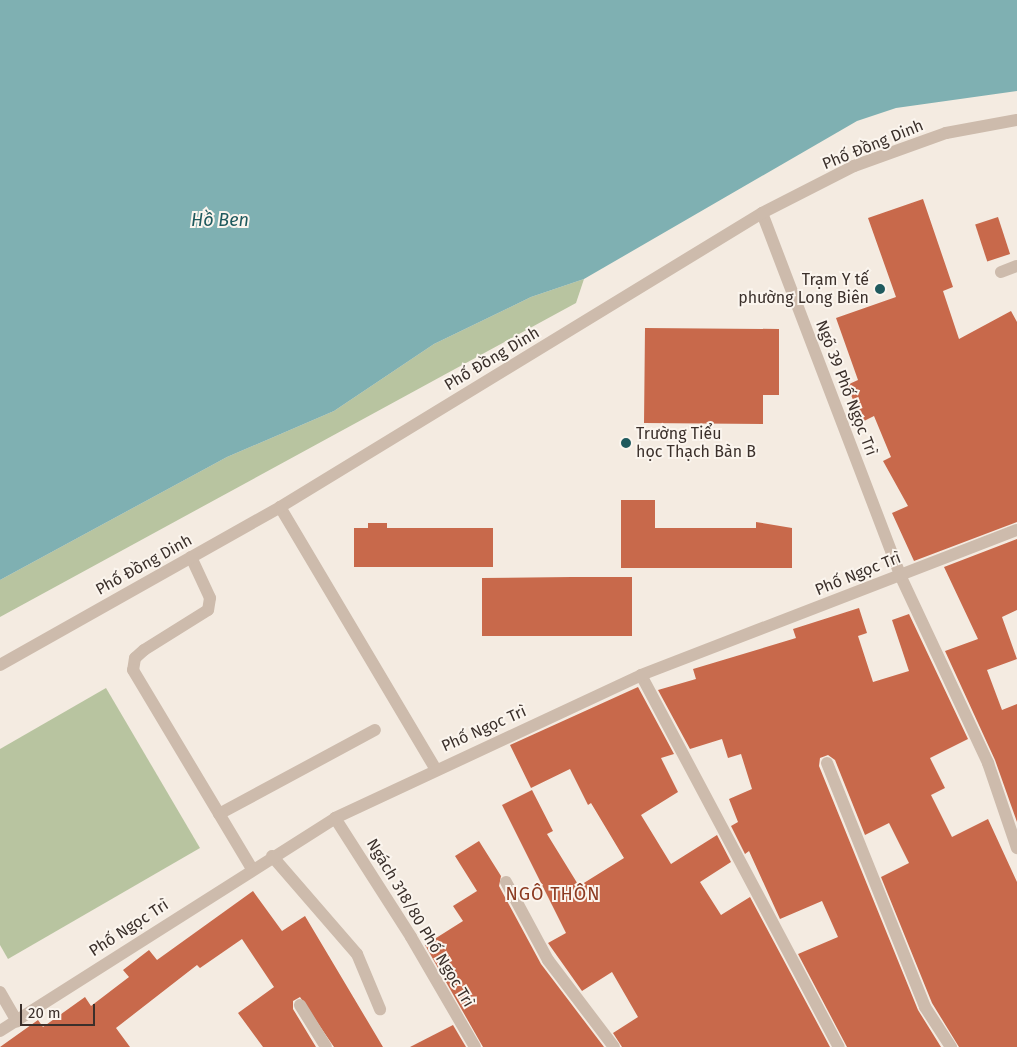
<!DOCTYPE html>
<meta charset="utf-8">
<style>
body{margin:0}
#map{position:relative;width:1017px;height:1047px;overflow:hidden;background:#f4ebe1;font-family:"Fira Sans",sans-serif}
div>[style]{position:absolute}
.green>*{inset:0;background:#b8c4a0}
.water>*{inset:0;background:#7fb0b2}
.building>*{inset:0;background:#c8694b;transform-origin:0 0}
.minor>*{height:12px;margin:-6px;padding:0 6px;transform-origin:6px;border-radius:6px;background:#cdbbac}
.dots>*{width:14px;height:14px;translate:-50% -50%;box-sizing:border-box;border:2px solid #fbf5ee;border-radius:50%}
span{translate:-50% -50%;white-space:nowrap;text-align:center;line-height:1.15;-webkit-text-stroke:4px #fbf5ee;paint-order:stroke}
.street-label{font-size:16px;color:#3b302b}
.poi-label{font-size:16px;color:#3b302b}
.right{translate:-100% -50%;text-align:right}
.left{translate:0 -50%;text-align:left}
.water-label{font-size:18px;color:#1f5a5e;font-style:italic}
.neighbourhood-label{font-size:18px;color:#8c3b22;letter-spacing:1px}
.scale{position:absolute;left:20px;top:1004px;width:75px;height:22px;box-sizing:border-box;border:2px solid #3b302b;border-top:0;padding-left:6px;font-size:15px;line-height:18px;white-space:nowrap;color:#3b302b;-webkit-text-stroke:4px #fbf5ee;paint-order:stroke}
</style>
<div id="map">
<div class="green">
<div style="clip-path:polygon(584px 279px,576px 303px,0 617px,0 580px,227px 457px,334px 411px,434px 344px,531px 297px)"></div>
<div style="clip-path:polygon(106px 688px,200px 848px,8px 959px,0 945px,0 749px)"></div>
</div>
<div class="water">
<div style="clip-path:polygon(0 0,1017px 0,1017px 91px,896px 108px,857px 121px,584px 279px,531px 297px,434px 344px,334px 411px,227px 457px,0 580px)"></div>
</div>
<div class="building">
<div style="clip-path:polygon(923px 199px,953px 287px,943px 291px,959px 339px,1011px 311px,1017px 322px,1017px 522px,914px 561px,892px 513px,908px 506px,883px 461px,891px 457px,874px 416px,862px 422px,847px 385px,858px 380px,836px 318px,896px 297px,868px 218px)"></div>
<div style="left:998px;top:217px;width:39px;height:24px;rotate:72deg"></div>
<div style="clip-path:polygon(645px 328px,779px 329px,779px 395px,763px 395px,763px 424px,644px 423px)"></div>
<div style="clip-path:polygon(621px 500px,655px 500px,655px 528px,756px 528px,756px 522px,792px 528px,792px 568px,621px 568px)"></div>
<div style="clip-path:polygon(368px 523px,387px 523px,387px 528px,493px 528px,493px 567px,354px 567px,354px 528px,368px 528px)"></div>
<div style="clip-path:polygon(1017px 539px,1017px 610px,1002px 617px,1017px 659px,987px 670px,1002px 710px,1017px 704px,1017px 822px,995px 760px,945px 651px,978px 639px,944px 567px)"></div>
<div style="clip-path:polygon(572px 577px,632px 577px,632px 636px,482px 636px,482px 578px)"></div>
<div style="clip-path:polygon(859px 608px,867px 633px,858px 636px,873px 682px,909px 671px,892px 620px,909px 614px,968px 739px,930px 758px,945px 788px,931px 795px,952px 837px,988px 819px,1017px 882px,1017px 1047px,959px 1047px,932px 1003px,881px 877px,909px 863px,889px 823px,865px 835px,835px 760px,828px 755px,820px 758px,819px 766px,918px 1010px,941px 1047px,847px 1047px,798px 954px,838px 937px,822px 901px,780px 919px,749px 851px,745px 854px,731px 826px,738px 822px,729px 799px,752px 789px,741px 754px,728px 758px,722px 739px,690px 749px,658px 690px,696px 679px,693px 669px,796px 638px,793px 629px)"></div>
<div style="clip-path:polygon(638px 687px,674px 754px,661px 758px,678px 792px,641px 815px,671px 864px,717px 835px,731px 862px,700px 882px,721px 915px,750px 897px,830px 1047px,622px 1047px,613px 1033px,638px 1017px,612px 972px,582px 991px,548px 943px,566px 933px,502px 805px,532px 790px,553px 831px,547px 834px,579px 886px,624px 858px,591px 803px,588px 805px,570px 769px,531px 788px,510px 745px)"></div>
<div style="clip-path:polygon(479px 841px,501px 876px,499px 886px,541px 964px,604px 1047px,483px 1047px,425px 945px,463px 921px,453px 906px,477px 891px,455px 856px)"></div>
<div style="clip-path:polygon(253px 891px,282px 931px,305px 916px,383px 1047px,334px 1047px,300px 997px,293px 1001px,293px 1009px,316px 1047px,263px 1047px,238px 1013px,274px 987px,242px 939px,200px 968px,197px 965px,116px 1028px,130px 1047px,0 1047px,38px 1020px,43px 1027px,85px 997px,91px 1006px,129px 977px,123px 970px,149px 950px,157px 960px)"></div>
<div style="clip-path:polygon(453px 1025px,466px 1047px,410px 1047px)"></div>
</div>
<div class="minor">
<div style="left:762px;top:213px;width:387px;rotate:69.1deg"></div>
<div style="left:900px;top:575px;width:208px;rotate:64.9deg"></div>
<div style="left:988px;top:763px;width:90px;rotate:71.2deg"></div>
<div style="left:1001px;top:272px;width:17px;rotate:-21deg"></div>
<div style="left:280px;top:507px;width:304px;rotate:59.3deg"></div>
<div style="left:191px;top:557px;width:45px;rotate:65.1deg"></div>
<div style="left:210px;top:598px;width:12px;rotate:99deg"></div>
<div style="left:208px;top:610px;width:75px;rotate:148deg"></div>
<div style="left:144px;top:650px;width:12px;rotate:138deg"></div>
<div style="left:135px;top:658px;width:12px;rotate:99deg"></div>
<div style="left:133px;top:670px;width:230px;rotate:59.1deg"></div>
<div style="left:0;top:665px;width:322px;rotate:-29.4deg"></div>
<div style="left:280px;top:507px;width:565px;rotate:-31.38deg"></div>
<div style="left:762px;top:213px;width:103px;rotate:-27.1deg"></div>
<div style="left:854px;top:166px;width:98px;rotate:-19.7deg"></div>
<div style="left:946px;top:133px;width:72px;rotate:-10.4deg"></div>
<div style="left:641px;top:675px;width:421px;rotate:62deg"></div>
<div style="left:827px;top:763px;width:263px;rotate:68.1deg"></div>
<div style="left:925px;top:1007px;width:48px;rotate:57deg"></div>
<div style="left:219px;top:814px;width:177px;rotate:-28.3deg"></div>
<div style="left:335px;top:818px;width:141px;rotate:57.4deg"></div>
<div style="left:411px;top:937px;width:127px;rotate:59.8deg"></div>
<div style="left:272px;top:856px;width:130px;rotate:49.1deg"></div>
<div style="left:357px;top:954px;width:60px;rotate:67.3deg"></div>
<div style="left:506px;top:882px;width:89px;rotate:61.7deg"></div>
<div style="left:548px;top:960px;width:109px;rotate:52.8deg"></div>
<div style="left:0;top:992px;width:34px;rotate:60deg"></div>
<div style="left:300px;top:1005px;width:49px;rotate:58.2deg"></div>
<div style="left:0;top:1031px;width:397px;rotate:-32.4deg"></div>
<div style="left:335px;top:818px;width:338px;rotate:-25deg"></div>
<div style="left:641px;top:675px;width:403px;rotate:-21.1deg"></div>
</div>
<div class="dots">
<div style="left:880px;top:289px;background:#1f5a5e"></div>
<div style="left:626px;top:443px;background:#1f5a5e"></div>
</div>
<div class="street-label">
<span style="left:873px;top:145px;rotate:-22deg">Phố Đồng Dinh</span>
<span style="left:492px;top:359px;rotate:-31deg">Phố Đồng Dinh</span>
<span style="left:846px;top:388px;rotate:69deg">Ngõ 39 Phố Ngọc Trì</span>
<span style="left:144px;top:565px;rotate:-29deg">Phố Đồng Dinh</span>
<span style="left:858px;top:574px;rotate:-22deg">Phố Ngọc Trì</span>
<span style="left:484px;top:729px;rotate:-24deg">Phố Ngọc Trì</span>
<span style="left:420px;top:923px;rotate:59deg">Ngách 318/80 Phố Ngọc Trì</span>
<span style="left:129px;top:928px;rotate:-33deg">Phố Ngọc Trì</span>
</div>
<div class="poi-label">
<span class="right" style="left:869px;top:289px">Trạm Y tế<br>phường Long Biên</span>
<span class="left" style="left:636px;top:443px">Trường Tiểu<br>học Thạch Bàn B</span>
</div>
<div class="water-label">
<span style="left:220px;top:220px">Hồ Ben</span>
</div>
<div class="neighbourhood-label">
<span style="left:553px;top:894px">NGÔ THÔN</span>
</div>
<div class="scale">20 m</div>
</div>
